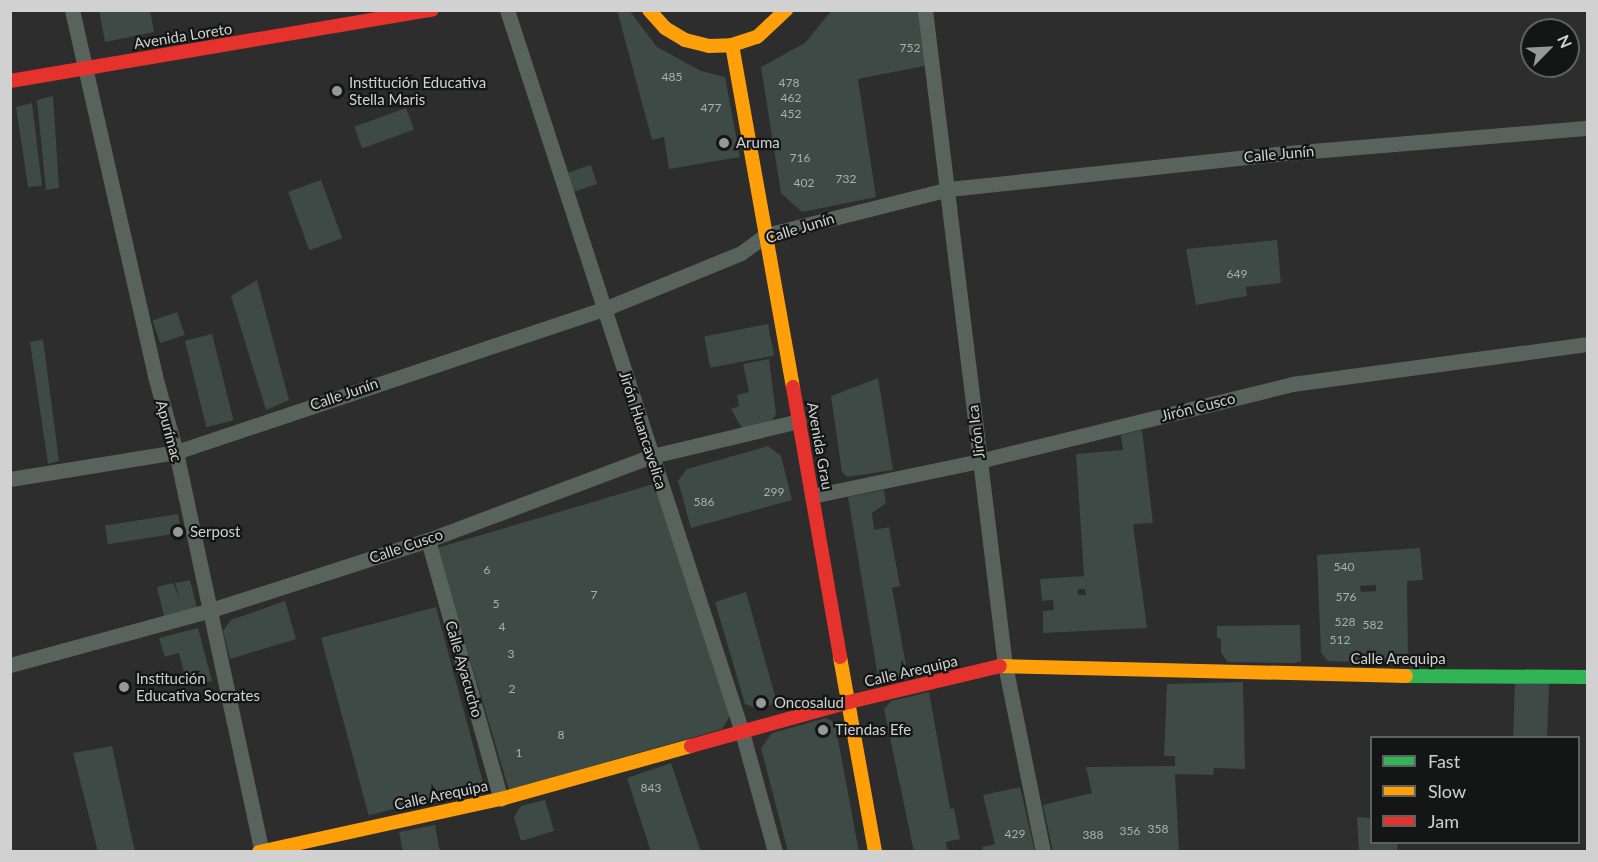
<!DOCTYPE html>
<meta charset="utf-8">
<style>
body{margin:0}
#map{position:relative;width:1598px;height:862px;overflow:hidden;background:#2c2d2c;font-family:Lato,sans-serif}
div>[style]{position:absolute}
.building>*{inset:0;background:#3e4a45;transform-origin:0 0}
.street>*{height:15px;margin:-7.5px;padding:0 7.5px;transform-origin:7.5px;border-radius:7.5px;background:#59635e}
.fast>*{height:14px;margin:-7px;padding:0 7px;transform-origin:7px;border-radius:7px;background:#30b455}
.slow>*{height:14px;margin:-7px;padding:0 7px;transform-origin:7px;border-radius:7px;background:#ff9f0a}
.jam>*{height:14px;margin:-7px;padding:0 7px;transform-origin:7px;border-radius:7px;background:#e5322d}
.dots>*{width:16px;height:16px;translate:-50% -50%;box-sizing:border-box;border:3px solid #141615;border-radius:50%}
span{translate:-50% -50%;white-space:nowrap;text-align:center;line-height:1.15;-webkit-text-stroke:4.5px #141615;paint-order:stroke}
.number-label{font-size:12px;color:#acafad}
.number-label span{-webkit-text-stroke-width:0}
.street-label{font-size:15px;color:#d0d1d0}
.poi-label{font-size:15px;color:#d0d1d0}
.left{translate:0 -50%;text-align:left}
.frame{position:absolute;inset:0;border:12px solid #d0d1d0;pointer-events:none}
.legend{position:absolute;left:1370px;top:736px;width:210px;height:108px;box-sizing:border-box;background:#141615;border:2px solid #5f6160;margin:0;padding:8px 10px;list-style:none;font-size:18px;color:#d0d1d0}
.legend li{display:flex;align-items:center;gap:12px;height:30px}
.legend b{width:30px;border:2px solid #5f6160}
.north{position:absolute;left:1520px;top:18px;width:60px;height:60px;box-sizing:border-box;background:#141615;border:2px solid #5f6160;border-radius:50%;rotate:66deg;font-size:16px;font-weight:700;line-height:24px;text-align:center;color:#d0d1d0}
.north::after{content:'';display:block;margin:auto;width:21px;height:27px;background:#979897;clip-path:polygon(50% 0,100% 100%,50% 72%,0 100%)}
</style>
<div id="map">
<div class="building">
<div style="clip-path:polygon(99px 10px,150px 10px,154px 32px,105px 42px)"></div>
<div style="clip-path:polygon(617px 10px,629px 10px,657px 47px,701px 71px,725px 77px,740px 157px,669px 169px,664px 137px,652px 140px)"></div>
<div style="clip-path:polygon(832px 10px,921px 10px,929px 65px,858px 79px,876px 197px,802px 212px,781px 193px,761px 67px,805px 43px)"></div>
<div style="clip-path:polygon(53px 96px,59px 188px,46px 190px,37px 100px)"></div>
<div style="clip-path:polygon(32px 103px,42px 186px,28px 187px,16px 107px)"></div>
<div style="left:406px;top:108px;width:23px;height:55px;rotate:70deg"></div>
<div style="left:591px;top:165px;width:20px;height:24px;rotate:72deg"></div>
<div style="left:321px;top:180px;width:62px;height:35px;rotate:70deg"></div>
<div style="clip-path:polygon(1277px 240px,1281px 283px,1246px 287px,1247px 296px,1196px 305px,1186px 249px)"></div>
<div style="clip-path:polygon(257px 280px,289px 400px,266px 410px,231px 296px)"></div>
<div style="left:177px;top:312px;width:24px;height:26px;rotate:71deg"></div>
<div style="left:768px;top:324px;width:32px;height:65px;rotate:79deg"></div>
<div style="left:212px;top:334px;width:89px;height:28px;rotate:76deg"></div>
<div style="clip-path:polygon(43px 339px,59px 461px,48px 464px,30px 342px)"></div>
<div style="clip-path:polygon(769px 359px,776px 414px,772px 421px,743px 430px,731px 409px,739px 406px,737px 395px,749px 392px,743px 364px)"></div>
<div style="clip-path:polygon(878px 378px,893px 470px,847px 477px,842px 472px,831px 396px)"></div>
<div style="clip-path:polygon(evenodd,1142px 430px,1153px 523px,1133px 524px,1147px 628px,1043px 633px,1043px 611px,1054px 610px,1053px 600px,1042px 601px,1040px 579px,1084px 576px,1076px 454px,1123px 450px,1121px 435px,1142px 430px,1078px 589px,1085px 589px,1086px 595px,1078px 595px,1078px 589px)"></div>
<div style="clip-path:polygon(768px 446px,781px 456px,792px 500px,691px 528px,678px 481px,687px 469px)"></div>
<div style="clip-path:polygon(657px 483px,730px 716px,722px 729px,509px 790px,437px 548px)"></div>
<div style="clip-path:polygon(884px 490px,886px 503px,872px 513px,874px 530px,889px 527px,900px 586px,892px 588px,908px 677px,879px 683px,848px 497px)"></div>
<div style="left:178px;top:514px;width:19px;height:74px;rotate:81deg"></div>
<div style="clip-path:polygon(evenodd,1420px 548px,1423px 580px,1407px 581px,1408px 664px,1328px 661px,1321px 653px,1317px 555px,1420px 548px,1376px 585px,1376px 591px,1361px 592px,1360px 586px,1376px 585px)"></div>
<div style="clip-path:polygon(190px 580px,197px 608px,164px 616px,157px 587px,173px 583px,180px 600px,175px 583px)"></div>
<div style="clip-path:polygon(746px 592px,777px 703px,758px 709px,745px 704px,715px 602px)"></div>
<div style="clip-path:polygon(285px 601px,296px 639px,230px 659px,223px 631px,231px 620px)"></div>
<div style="left:436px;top:607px;width:184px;height:119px;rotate:75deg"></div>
<div style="clip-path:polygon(1300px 625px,1301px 661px,1295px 663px,1228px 662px,1221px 653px,1221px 639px,1217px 638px,1217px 626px)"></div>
<div style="clip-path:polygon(198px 628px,212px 681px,188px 687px,179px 653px,165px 657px,159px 638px)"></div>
<div style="clip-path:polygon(1243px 682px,1245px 769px,1214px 768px,1213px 775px,1175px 774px,1179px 852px,1053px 852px,1043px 805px,1092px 793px,1086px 767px,1175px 766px,1175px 756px,1164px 756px,1167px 684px)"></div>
<div style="left:1515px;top:682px;width:34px;height:56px;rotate:2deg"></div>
<div style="clip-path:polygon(929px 692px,950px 809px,954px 808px,960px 839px,946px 842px,948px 852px,914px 852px,884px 709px,891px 701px)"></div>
<div style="clip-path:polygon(826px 718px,835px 723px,859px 852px,788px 852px,761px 748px,772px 733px)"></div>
<div style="clip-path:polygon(112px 746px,135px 852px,98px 852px,73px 753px)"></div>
<div style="clip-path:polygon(671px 763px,701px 852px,651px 852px,627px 778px)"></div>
<div style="clip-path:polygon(1020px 787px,1035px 852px,983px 852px,982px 847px,995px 844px,983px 795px)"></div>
<div style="clip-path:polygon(545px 800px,554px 831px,521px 841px,514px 817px,521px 806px)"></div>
<div style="clip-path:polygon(1357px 817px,1371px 818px,1371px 843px,1398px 843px,1397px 852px,1359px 852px)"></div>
<div style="clip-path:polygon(435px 825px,440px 852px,403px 852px,399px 832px)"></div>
</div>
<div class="street">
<div style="left:72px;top:10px;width:375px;rotate:77.2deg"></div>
<div style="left:155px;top:376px;width:79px;rotate:74.6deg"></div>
<div style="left:176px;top:452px;width:409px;rotate:77.9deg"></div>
<div style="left:507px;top:10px;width:759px;rotate:71.97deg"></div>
<div style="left:742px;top:732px;width:124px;rotate:74.6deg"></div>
<div style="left:925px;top:10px;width:660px;rotate:83.04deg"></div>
<div style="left:1005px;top:665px;width:191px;rotate:78.5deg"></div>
<div style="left:10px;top:479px;width:168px;rotate:-9.2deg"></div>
<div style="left:176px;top:452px;width:451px;rotate:-18.5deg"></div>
<div style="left:604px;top:309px;width:148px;rotate:-22.2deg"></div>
<div style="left:741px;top:253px;width:31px;rotate:-36deg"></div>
<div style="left:766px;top:235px;width:189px;rotate:-14.1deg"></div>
<div style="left:949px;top:189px;width:329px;rotate:-6.1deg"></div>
<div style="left:1276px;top:154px;width:313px;rotate:-4.8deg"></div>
<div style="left:812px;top:496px;width:171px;rotate:-11.8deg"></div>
<div style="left:979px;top:461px;width:322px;rotate:-13.8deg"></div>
<div style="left:1292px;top:384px;width:299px;rotate:-7.7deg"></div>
<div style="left:428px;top:540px;width:269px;rotate:74.3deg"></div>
<div style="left:10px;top:665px;width:205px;rotate:-15.3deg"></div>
<div style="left:208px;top:611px;width:231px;rotate:-17.9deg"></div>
<div style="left:428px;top:540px;width:239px;rotate:-20.6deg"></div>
<div style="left:652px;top:456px;width:151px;rotate:-13.4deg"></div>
</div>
<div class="fast">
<div style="left:1406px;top:676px;width:182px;rotate:0.3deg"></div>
</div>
<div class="slow">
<div style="left:649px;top:10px;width:24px;rotate:48deg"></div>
<div style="left:665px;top:28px;width:23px;rotate:31deg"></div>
<div style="left:685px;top:40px;width:25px;rotate:14deg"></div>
<div style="left:709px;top:46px;width:23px;rotate:-2deg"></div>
<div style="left:732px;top:45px;width:26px;rotate:-18deg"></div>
<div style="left:757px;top:37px;width:40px;rotate:-43deg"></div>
<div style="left:732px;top:45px;width:347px;rotate:79.9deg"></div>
<div style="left:840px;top:657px;width:198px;rotate:79.8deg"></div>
<div style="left:1000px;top:666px;width:406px;rotate:1.4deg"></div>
<div style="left:259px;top:852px;width:248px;rotate:-12.4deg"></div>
<div style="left:501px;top:799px;width:197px;rotate:-15.6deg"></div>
</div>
<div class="jam">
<div style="left:10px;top:81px;width:428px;rotate:-9.6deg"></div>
<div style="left:793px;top:387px;width:274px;rotate:80.1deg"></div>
<div style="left:691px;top:746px;width:164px;rotate:-15.6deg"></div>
<div style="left:849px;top:702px;width:155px;rotate:-13.4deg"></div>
</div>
<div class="dots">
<div style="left:337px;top:91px;background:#979897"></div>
<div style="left:724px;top:143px;background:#979897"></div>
<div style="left:178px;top:532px;background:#979897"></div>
<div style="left:124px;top:687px;background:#979897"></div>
<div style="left:761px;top:703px;background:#979897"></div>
<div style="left:823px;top:730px;background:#979897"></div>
</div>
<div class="number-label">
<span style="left:910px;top:48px">752</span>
<span style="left:672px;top:77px">485</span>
<span style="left:789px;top:83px">478</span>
<span style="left:791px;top:98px">462</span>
<span style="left:711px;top:108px">477</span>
<span style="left:791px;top:114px">452</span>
<span style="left:800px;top:158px">716</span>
<span style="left:846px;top:179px">732</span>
<span style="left:804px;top:183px">402</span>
<span style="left:1237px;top:274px">649</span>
<span style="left:774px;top:492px">299</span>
<span style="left:704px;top:502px">586</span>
<span style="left:1344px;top:567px">540</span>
<span style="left:487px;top:570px">6</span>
<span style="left:594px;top:595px">7</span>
<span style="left:1346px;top:597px">576</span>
<span style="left:496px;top:604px">5</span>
<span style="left:1345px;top:622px">528</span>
<span style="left:1373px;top:625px">582</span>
<span style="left:502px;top:627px">4</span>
<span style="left:1340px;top:640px">512</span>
<span style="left:511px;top:654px">3</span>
<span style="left:512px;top:689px">2</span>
<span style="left:561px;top:735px">8</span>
<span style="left:519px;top:753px">1</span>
<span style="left:651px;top:788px">843</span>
<span style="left:1158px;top:829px">358</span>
<span style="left:1130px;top:831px">356</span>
<span style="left:1015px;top:834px">429</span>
<span style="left:1093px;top:835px">388</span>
</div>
<div class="street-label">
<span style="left:183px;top:36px;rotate:-9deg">Avenida Loreto</span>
<span style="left:1279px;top:154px;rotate:-5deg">Calle Junín</span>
<span style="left:800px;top:228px;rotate:-17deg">Calle Junín</span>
<span style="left:344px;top:394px;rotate:-19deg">Calle Junín</span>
<span style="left:1198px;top:407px;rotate:-14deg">Jirón Cusco</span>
<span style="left:643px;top:430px;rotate:72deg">Jirón Huancavelica</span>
<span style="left:169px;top:431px;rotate:75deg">Apurímac</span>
<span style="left:976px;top:432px;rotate:-97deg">Jirón Ica</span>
<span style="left:820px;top:446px;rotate:80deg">Avenida Grau</span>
<span style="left:406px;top:546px;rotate:-19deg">Calle Cusco</span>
<span style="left:1398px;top:659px">Calle Arequipa</span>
<span style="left:464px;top:669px;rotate:74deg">Calle Ayacucho</span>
<span style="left:911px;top:671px;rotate:-13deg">Calle Arequipa</span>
<span style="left:441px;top:795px;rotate:-12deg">Calle Arequipa</span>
</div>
<div class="poi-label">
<span class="left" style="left:349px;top:91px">Institución Educativa<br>Stella Maris</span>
<span class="left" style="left:736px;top:143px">Aruma</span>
<span class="left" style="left:190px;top:532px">Serpost</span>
<span class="left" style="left:136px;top:687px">Institución<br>Educativa Socrates</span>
<span class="left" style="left:774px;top:703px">Oncosalud</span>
<span class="left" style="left:835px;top:730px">Tiendas Efe</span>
</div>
<div class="frame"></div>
<ul class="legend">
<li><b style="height:8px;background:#30b455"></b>Fast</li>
<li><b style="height:8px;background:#ff9f0a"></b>Slow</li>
<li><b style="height:8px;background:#e5322d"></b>Jam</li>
</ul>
<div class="north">N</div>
</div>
